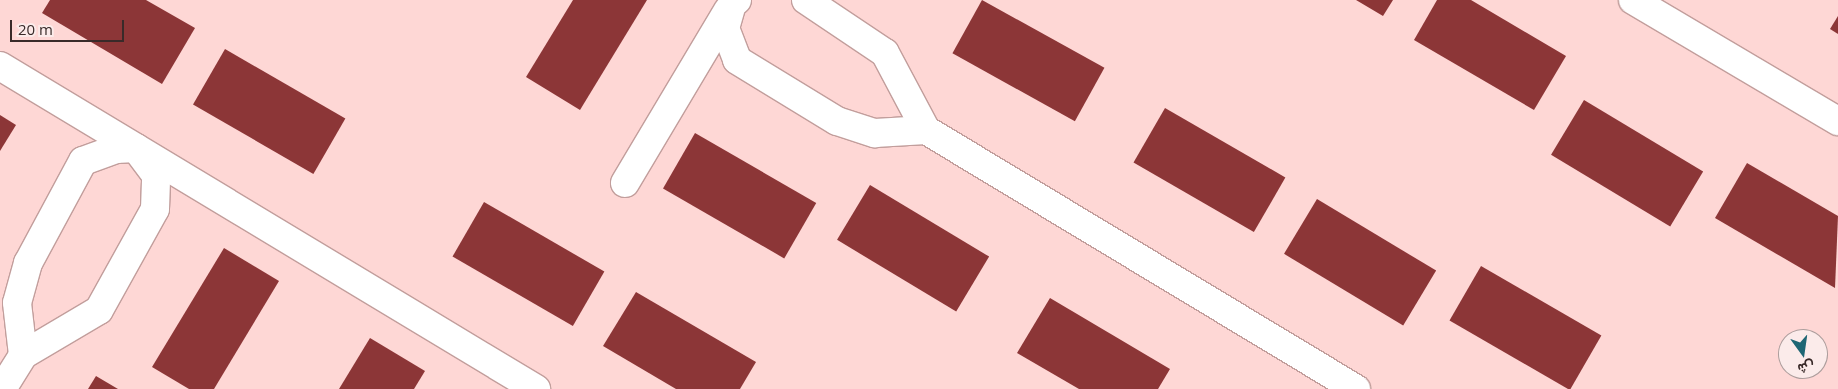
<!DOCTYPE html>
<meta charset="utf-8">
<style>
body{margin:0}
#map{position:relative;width:1838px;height:389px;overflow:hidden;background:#fed7d5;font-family:"Open Sans",Vazirmatn,sans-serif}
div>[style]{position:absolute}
.building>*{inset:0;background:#8c3637;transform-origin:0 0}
.roads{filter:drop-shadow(1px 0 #c29e9c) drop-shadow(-1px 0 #c29e9c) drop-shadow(0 1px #c29e9c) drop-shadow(0 -1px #c29e9c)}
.minor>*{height:28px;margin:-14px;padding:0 14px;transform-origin:14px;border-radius:14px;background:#fff}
span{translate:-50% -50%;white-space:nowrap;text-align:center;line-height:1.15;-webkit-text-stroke:5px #fbebea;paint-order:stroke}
.north{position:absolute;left:1778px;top:329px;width:50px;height:50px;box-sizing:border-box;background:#fbebea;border:1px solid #ad9e9d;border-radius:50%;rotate:166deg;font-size:14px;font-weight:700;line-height:20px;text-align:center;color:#392a29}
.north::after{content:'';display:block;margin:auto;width:18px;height:22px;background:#1e6674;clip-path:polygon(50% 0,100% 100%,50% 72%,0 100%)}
.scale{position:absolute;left:10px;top:20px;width:114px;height:22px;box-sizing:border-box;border:2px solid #392a29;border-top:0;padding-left:6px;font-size:15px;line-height:18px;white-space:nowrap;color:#392a29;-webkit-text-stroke:4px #fbebea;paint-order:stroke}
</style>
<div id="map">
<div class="building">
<div style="clip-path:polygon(50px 0,146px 0,195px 28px,162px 84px,42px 13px)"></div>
<div style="clip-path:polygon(573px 0,647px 0,580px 110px,526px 77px)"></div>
<div style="left:982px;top:0;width:140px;height:61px;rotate:29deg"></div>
<div style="clip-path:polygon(1356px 0,1393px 0,1383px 16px)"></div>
<div style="clip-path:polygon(1437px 0,1471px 0,1566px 56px,1534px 110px,1414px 40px)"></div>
<div style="clip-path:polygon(1838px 16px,1838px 34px,1830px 29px)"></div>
<div style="left:225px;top:49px;width:139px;height:64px;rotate:30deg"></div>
<div style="left:1584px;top:100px;width:139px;height:64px;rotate:31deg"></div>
<div style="left:1165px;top:108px;width:139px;height:63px;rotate:30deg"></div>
<div style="clip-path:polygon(0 115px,16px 125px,0 151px)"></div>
<div style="left:695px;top:133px;width:140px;height:64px;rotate:30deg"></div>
<div style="clip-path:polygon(1747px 163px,1838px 216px,1835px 288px,1715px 218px)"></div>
<div style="left:870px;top:185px;width:139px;height:64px;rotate:31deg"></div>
<div style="left:1317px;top:199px;width:139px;height:64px;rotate:31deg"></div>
<div style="left:484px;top:202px;width:139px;height:63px;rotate:30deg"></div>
<div style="clip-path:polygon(224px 248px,279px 281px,214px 389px,189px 389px,152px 367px)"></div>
<div style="left:1481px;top:266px;width:139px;height:63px;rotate:30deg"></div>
<div style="clip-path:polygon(636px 292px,756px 362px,740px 389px,676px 389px,603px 346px)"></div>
<div style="clip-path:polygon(1050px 298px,1170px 369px,1158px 389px,1079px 389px,1017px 353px)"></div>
<div style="clip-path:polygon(370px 338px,425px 371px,414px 389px,339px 389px)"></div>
<div style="clip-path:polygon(96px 376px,118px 389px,88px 389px)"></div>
</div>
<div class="roads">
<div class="minor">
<div style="left:737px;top:0;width:6px;rotate:141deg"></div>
<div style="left:732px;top:4px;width:25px;rotate:106deg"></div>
<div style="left:725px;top:28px;width:34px;rotate:69deg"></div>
<div style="left:737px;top:60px;width:117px;rotate:31.4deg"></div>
<div style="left:837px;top:121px;width:40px;rotate:18deg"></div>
<div style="left:875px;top:133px;width:51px;rotate:-3.4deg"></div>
<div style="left:806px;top:0;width:95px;rotate:33.9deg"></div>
<div style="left:885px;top:53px;width:87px;rotate:62deg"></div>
<div style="left:926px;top:130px;width:502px;rotate:31.06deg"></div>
<div style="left:1633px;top:0;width:238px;rotate:30.6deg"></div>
<div style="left:0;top:66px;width:626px;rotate:31.07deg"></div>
<div style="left:625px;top:183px;width:201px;rotate:-59.2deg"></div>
<div style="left:2px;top:389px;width:40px;rotate:-58deg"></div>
<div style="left:23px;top:355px;width:88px;rotate:-30.6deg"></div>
<div style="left:99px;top:310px;width:115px;rotate:-61deg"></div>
<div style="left:155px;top:209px;width:34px;rotate:-88deg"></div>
<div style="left:156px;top:175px;width:34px;rotate:-127deg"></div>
<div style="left:136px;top:148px;width:20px;rotate:177deg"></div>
<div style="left:116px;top:149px;width:35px;rotate:160deg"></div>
<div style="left:83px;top:161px;width:116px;rotate:118.3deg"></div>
<div style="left:28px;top:263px;width:41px;rotate:105.4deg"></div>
<div style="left:17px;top:303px;width:52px;rotate:83.4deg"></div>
</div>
</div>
<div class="north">ش</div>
<div class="scale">20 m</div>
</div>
